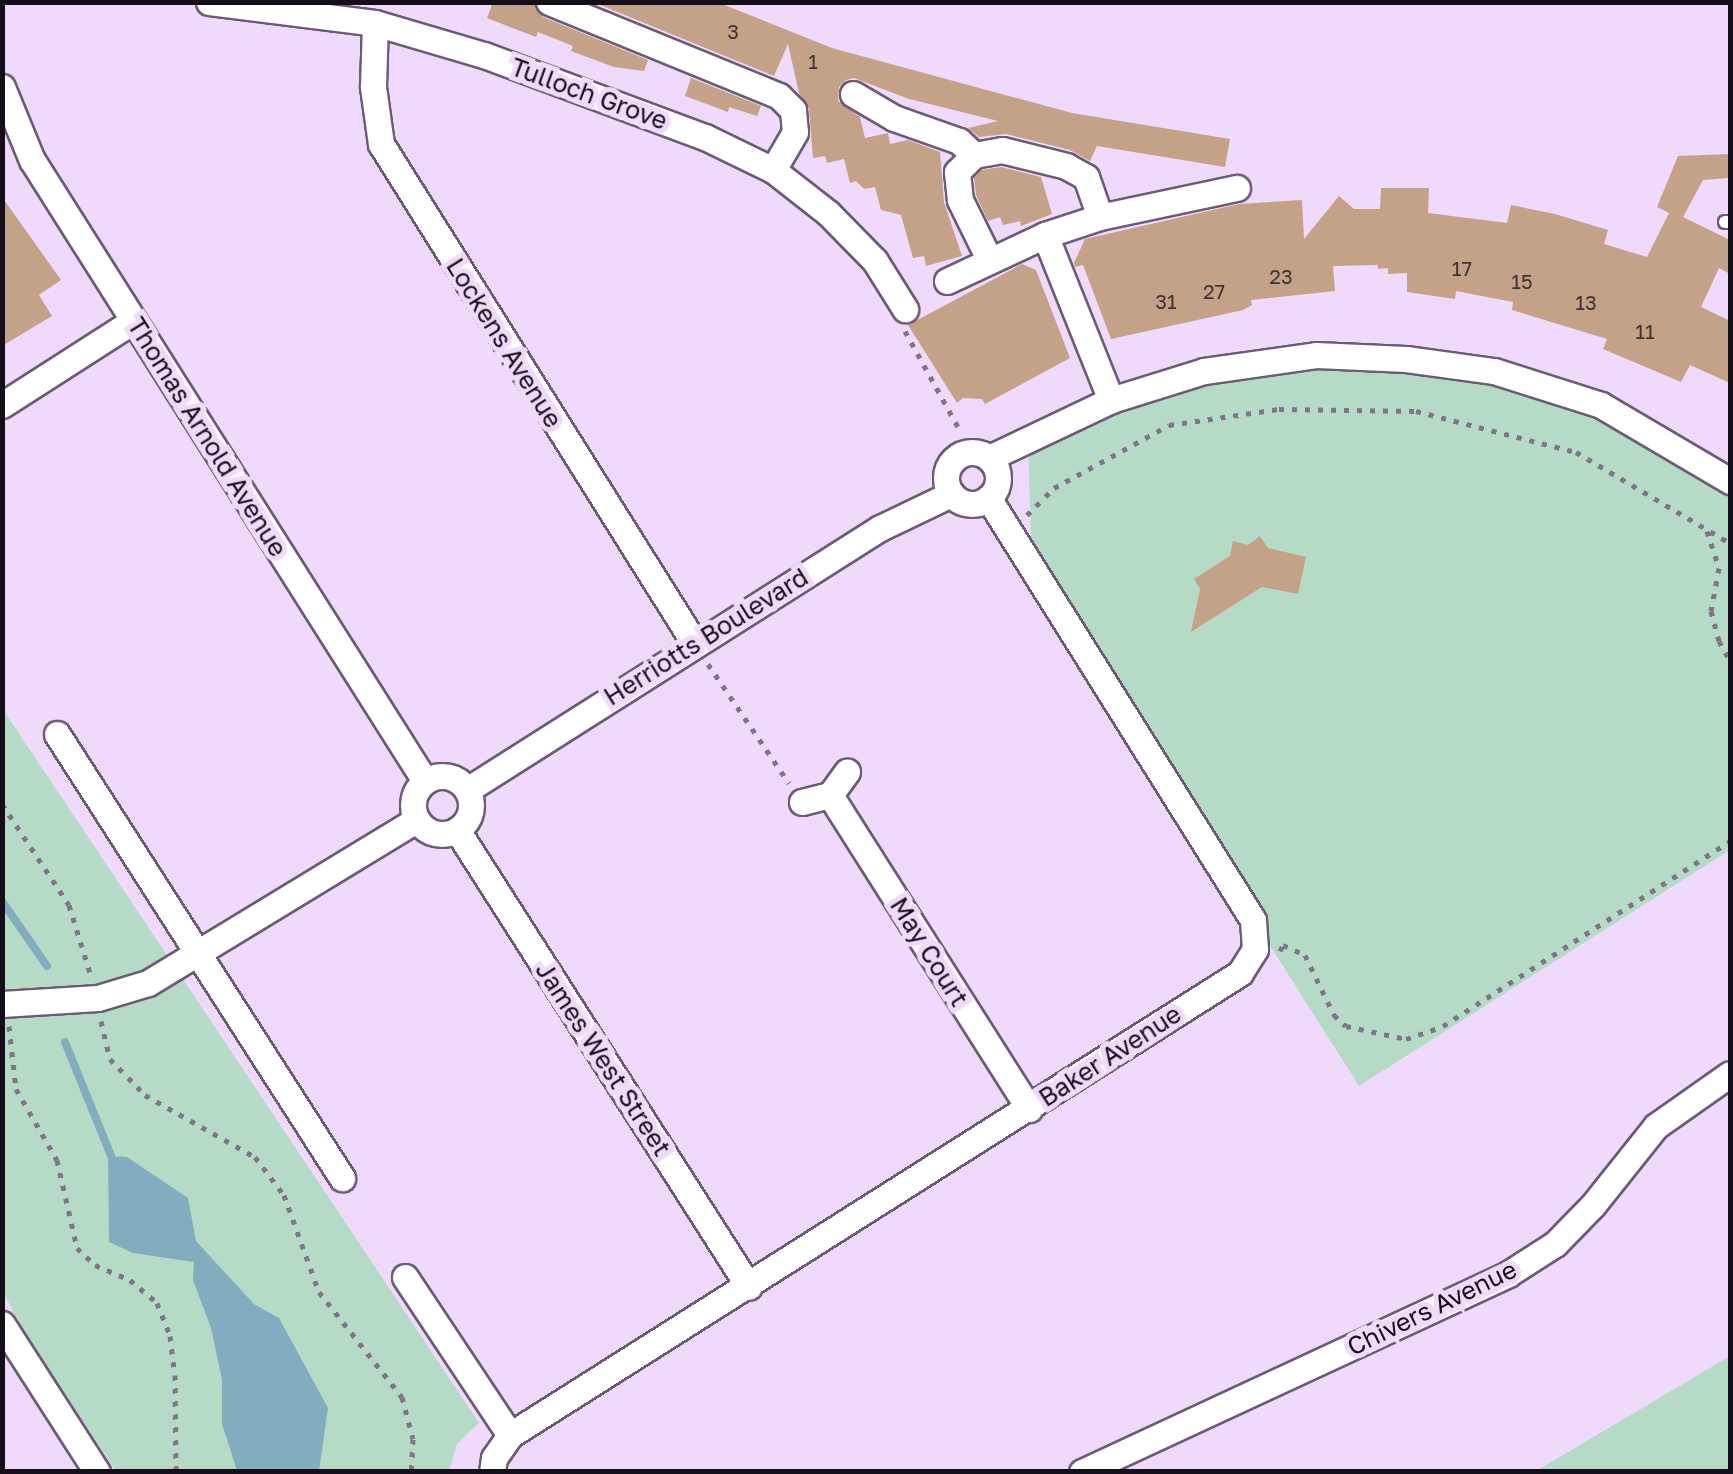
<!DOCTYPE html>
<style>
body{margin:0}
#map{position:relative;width:1733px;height:1474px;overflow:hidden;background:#efdafb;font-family:"Golos Text",sans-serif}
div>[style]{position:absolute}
.green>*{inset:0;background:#b5dbc6}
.water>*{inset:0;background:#82adbf}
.stream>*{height:8px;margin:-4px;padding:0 4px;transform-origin:4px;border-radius:4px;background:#82adbf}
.building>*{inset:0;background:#c3a288}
.path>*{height:5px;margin-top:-2.5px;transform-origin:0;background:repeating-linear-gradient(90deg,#817388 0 5px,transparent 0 13px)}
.roads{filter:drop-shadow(2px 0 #6c5a76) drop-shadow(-2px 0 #6c5a76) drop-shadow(0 2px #6c5a76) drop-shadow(0 -2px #6c5a76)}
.service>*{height:12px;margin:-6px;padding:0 6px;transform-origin:6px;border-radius:6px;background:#fff}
.minor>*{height:25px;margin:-12.5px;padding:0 12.5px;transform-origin:12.5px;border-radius:12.5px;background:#fff}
.minor>.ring{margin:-12.5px;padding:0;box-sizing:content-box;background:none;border:25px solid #fff;border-radius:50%}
span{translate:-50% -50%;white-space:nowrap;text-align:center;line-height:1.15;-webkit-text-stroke:10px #efdafb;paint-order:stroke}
.number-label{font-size:20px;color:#403334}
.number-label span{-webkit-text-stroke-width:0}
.street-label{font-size:25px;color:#150e18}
.frame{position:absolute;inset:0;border:5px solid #150e18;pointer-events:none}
</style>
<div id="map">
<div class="green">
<div style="clip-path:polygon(1406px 359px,1601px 405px,1730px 481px,1730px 850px,1359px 1086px,1032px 570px,1028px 440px,1204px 371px)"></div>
<div style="clip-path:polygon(2px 708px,479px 1423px,457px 1444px,449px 1471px,116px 1471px,30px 1343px,2px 1290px)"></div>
<div style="clip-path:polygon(1730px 1356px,1730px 1471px,1536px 1471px)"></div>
</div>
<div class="water">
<div style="clip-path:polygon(108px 1156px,127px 1157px,188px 1198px,196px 1241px,254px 1304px,279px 1318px,328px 1408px,319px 1471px,237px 1471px,222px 1424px,222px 1380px,211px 1328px,193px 1280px,194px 1262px,133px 1253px,109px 1242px)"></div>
</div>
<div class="stream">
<div style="left:2px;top:901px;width:79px;rotate:55.3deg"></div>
<div style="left:65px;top:1042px;width:123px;rotate:68deg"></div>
</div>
<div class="building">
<div style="clip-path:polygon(493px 2px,533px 2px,543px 17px,648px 60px,644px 71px,614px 67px,571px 51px,573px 46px,538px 32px,536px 37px,487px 18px)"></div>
<div style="clip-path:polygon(593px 2px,717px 2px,832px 48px,1072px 113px,1230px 139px,1225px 167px,1097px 146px,1090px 161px,1070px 150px,1006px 134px,979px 137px,968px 128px,998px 121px,909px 99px,854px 78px,846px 80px,839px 87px,838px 101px,860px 117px,865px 138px,888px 133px,890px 144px,908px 140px,940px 152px,944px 202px,962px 256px,926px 266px,924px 256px,913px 258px,901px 215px,881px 210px,875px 187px,864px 189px,856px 181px,850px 183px,844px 159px,827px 163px,825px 156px,813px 158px,809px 109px,799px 93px,788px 44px,774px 76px)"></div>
<div style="clip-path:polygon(691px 78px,761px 106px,757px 116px,729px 107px,728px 112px,685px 96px)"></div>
<div style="clip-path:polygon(1730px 154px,1728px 178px,1703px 180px,1683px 217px,1730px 240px,1730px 274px,1719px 268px,1701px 307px,1730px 321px,1730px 383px,1690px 365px,1681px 382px,1603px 349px,1607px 339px,1512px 310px,1513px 302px,1456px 291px,1455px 299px,1407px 292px,1407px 273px,1388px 274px,1388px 268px,1378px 269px,1378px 265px,1333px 266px,1335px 291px,1251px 300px,1252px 305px,1243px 310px,1111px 339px,1083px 265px,1075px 267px,1074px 263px,1085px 239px,1239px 204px,1302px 200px,1304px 239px,1339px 196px,1354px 209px,1380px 209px,1381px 188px,1429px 188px,1428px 213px,1507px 223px,1511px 205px,1555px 214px,1608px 230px,1604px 244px,1647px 257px,1669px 213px,1657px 207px,1678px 156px)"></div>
<div style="clip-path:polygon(1001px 167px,1041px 177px,1052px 214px,1021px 226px,1020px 221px,1003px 225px,1000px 217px,988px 221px,976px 195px,974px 178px,982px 170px)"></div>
<div style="clip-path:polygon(2px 197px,61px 280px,39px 295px,52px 316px,2px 346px)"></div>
<div style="clip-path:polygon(1022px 264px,1036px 270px,1070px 358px,985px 404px,982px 399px,963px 398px,957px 403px,908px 325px)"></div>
<div style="clip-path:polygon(1260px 536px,1268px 548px,1306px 557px,1298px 594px,1262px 587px,1191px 632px,1200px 589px,1194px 579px,1230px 556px,1233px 541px,1248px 545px)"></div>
</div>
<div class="path">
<div style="left:905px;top:331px;width:112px;rotate:61.1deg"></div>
<div style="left:1027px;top:515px;width:38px;rotate:-45deg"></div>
<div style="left:1054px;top:488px;width:131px;rotate:-28.7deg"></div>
<div style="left:1169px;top:425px;width:111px;rotate:-8.3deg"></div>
<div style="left:1279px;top:409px;width:137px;rotate:0.8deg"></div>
<div style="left:1416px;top:411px;width:165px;rotate:14.4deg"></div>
<div style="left:1576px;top:452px;width:179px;rotate:30.6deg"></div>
<div style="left:1707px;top:531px;width:39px;rotate:72deg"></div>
<div style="left:1719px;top:568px;width:44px;rotate:100.5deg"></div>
<div style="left:1711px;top:611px;width:31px;rotate:75deg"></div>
<div style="left:1719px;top:641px;width:23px;rotate:61deg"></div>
<div style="left:708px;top:664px;width:144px;rotate:55.8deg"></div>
<div style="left:2px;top:804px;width:121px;rotate:56.4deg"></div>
<div style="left:69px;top:905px;width:74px;rotate:72.8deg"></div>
<div style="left:1280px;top:951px;width:7px;rotate:-63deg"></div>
<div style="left:1283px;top:945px;width:24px;rotate:24deg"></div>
<div style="left:1305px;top:955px;width:67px;rotate:64.2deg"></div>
<div style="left:1334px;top:1015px;width:16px;rotate:43deg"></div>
<div style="left:1346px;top:1026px;width:61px;rotate:12.2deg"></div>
<div style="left:1406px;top:1039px;width:39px;rotate:-19deg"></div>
<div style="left:1443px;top:1026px;width:341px;rotate:-32.8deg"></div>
<div style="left:101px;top:1021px;width:39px;rotate:77deg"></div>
<div style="left:110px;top:1059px;width:50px;rotate:45.8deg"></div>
<div style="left:145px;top:1095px;width:126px;rotate:29.4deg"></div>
<div style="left:255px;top:1157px;width:48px;rotate:52.7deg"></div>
<div style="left:284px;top:1195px;width:103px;rotate:70.2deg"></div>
<div style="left:319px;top:1292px;width:134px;rotate:51.7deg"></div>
<div style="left:402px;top:1397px;width:43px;rotate:75.3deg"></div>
<div style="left:413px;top:1439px;width:33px;rotate:93deg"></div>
<div style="left:9px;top:1026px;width:63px;rotate:83.7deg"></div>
<div style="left:16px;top:1089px;width:82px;rotate:60deg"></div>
<div style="left:57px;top:1160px;width:90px;rotate:77.2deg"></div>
<div style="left:77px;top:1248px;width:25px;rotate:43deg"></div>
<div style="left:95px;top:1265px;width:38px;rotate:23deg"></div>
<div style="left:130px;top:1280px;width:35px;rotate:40deg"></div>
<div style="left:157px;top:1303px;width:35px;rotate:68deg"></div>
<div style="left:170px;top:1336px;width:39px;rotate:83deg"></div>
<div style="left:175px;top:1375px;width:97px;rotate:89.4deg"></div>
</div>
<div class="roads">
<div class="service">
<div style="left:1725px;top:222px;width:5px"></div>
</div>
<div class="minor">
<div style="left:209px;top:2px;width:167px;rotate:7.2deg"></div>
<div style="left:375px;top:23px;width:114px;rotate:16.4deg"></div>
<div style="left:484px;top:55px;width:236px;rotate:20.4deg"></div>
<div style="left:705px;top:137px;width:76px;rotate:25.9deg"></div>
<div style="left:773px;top:170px;width:70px;rotate:38deg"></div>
<div style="left:828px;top:213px;width:67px;rotate:45.6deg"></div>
<div style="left:875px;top:261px;width:57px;rotate:58deg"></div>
<div style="left:549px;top:2px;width:248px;rotate:22.2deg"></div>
<div style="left:779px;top:96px;width:20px;rotate:45deg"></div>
<div style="left:793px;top:110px;width:22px;rotate:85deg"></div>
<div style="left:795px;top:132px;width:44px;rotate:120.1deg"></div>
<div style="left:375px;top:23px;width:64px;rotate:91.8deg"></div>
<div style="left:373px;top:87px;width:58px;rotate:82deg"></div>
<div style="left:381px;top:144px;width:590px;rotate:57.87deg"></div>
<div style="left:2px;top:87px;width:79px;rotate:67.7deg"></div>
<div style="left:32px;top:160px;width:735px;rotate:57.67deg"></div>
<div style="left:853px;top:94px;width:48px;rotate:30.3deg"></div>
<div style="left:894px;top:118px;width:69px;rotate:19.5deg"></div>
<div style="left:959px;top:141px;width:21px;rotate:43deg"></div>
<div style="left:974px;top:155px;width:28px;rotate:-10deg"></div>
<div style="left:1002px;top:150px;width:66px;rotate:14deg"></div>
<div style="left:1066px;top:166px;width:23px;rotate:29deg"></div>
<div style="left:1086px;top:177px;width:42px;rotate:70.7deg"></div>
<div style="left:974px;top:155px;width:24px;rotate:135deg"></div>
<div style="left:957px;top:172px;width:28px;rotate:84deg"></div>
<div style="left:960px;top:200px;width:66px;rotate:63.8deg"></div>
<div style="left:1045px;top:235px;width:178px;rotate:68.2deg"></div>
<div style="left:947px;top:281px;width:108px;rotate:-25.1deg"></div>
<div style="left:1045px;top:235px;width:58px;rotate:-18.1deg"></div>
<div style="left:1100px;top:217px;width:140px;rotate:-12deg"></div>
<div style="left:2px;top:405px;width:156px;rotate:-32.7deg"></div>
<div class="ring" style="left:946px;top:452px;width:27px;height:27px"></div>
<div style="left:989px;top:458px;width:135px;rotate:-25.4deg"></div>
<div style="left:1111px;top:400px;width:97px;rotate:-17.3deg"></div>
<div style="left:1204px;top:371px;width:113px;rotate:-8.1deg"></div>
<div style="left:1316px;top:355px;width:90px;rotate:2.5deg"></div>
<div style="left:1406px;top:359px;width:89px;rotate:7.8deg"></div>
<div style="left:1494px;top:371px;width:112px;rotate:17.6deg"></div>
<div style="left:1601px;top:405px;width:150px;rotate:30.5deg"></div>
<div style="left:57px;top:734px;width:528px;rotate:57.3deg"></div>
<div class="ring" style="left:413px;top:776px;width:33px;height:33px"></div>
<div style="left:467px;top:790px;width:489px;rotate:-32.4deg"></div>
<div style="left:880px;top:528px;width:79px;rotate:-25.6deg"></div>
<div style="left:830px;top:795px;width:29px;rotate:-54deg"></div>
<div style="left:802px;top:802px;width:29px;rotate:-14deg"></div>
<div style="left:830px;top:795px;width:372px;rotate:57.6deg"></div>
<div style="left:457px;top:830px;width:542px;rotate:57.42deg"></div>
<div style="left:2px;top:1004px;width:96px;rotate:-3.6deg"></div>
<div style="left:98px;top:998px;width:52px;rotate:-16.7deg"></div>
<div style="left:148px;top:983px;width:314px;rotate:-31.3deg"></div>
<div style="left:405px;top:1277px;width:190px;rotate:56.4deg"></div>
<div style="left:2px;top:1324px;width:176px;rotate:57.3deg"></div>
<div style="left:492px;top:1472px;width:14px;rotate:-82deg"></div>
<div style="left:494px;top:1458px;width:28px;rotate:-55deg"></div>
<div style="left:510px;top:1435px;width:864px;rotate:-32.33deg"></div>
<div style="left:1240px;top:973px;width:28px;rotate:-58deg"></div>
<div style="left:1255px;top:949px;width:29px;rotate:-94deg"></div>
<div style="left:1253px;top:920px;width:498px;rotate:-122.1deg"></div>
<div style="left:1082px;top:1472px;width:470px;rotate:-24.9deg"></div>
<div style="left:1508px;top:1274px;width:56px;rotate:-32.6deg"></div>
<div style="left:1555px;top:1244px;width:54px;rotate:-45.7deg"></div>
<div style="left:1593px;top:1205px;width:101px;rotate:-51.4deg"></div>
<div style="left:1656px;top:1126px;width:90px;rotate:-35.1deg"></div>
</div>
</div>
<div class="number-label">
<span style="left:733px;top:31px">3</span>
<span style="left:813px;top:61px">1</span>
<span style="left:1462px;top:268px">17</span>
<span style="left:1281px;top:276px">23</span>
<span style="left:1522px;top:281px">15</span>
<span style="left:1214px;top:291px">27</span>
<span style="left:1166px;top:301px">31</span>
<span style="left:1586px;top:302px">13</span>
<span style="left:1645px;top:331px">11</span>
</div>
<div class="street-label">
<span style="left:589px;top:94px;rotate:20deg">Tulloch Grove</span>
<span style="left:504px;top:343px;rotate:58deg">Lockens Avenue</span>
<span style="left:207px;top:437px;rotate:58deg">Thomas Arnold Avenue</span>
<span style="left:706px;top:637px;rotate:-32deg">Herriotts Boulevard</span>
<span style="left:929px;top:952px;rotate:58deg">May Court</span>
<span style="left:1110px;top:1056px;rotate:-33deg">Baker Avenue</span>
<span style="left:603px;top:1059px;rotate:57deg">James West Street</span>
<span style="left:1432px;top:1308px;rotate:-26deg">Chivers Avenue</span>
</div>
<div class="frame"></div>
</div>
